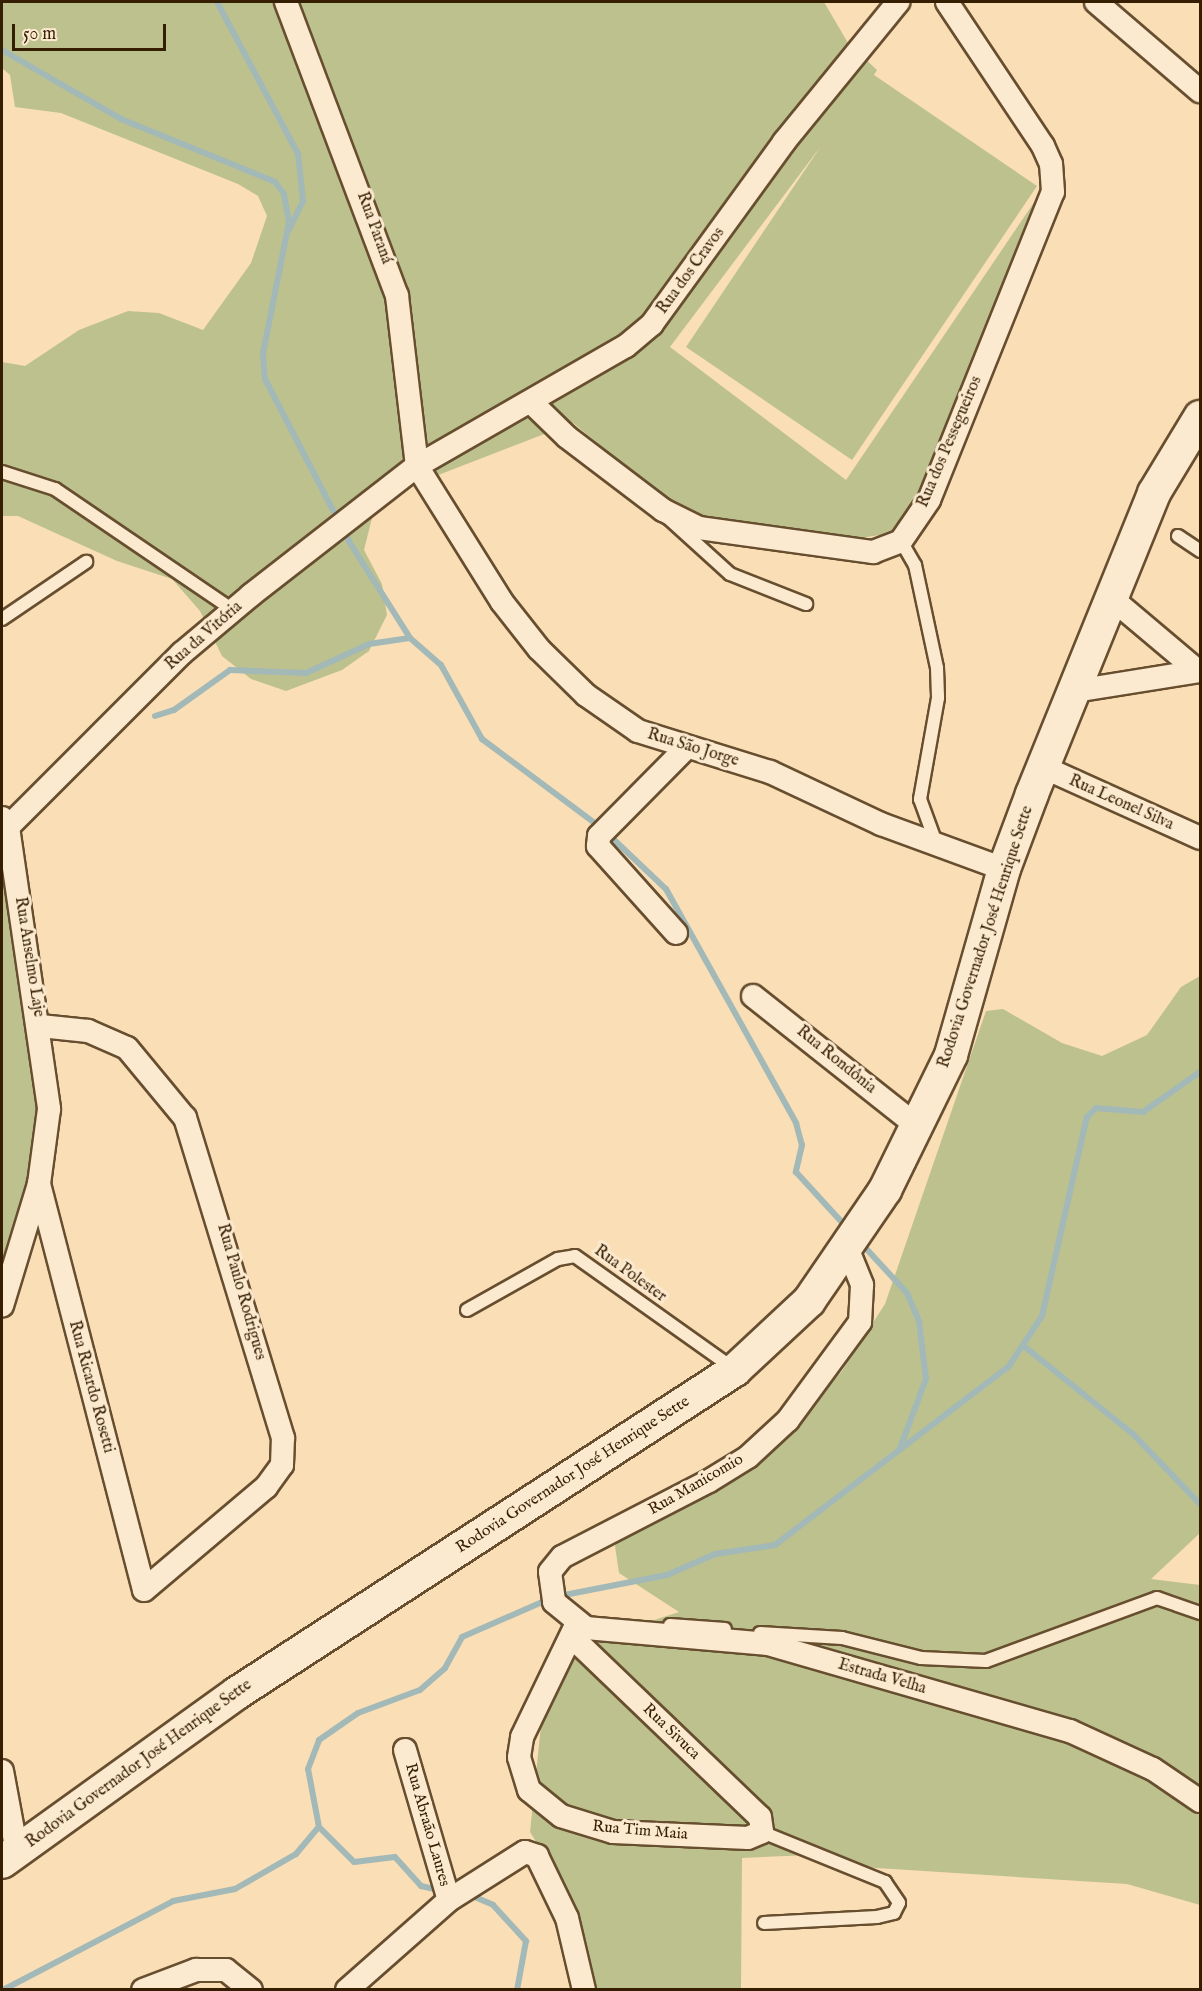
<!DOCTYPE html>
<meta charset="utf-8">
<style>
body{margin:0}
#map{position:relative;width:1202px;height:1991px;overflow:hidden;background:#fadeb6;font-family:"IM FELL English",serif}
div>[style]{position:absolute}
.green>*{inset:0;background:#bdc18e}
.stream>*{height:6px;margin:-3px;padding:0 3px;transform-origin:3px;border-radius:3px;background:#a2b9b8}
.roads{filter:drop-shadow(2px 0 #674e2f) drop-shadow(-2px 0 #674e2f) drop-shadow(0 2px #674e2f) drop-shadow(0 -2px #674e2f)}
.lane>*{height:12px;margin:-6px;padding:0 6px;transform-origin:6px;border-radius:6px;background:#fcead0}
.street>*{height:22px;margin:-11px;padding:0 11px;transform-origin:11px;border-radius:11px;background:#fcead0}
.secondary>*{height:32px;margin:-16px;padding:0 16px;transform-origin:16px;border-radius:16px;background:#fcead0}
span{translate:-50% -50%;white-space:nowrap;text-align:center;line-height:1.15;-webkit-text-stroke:6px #fcead0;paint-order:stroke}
.street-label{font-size:16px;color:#361e02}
.frame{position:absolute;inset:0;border:3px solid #361e02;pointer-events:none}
.scale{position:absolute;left:12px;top:24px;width:154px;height:27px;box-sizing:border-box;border:3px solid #361e02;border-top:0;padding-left:8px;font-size:18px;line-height:21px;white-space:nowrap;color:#361e02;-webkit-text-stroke:4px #fcead0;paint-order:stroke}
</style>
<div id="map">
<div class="green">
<div style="clip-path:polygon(2px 2px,824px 2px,848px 43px,877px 70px,874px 75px,1037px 186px,852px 460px,686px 347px,821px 146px,670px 347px,846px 480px,1035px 201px,908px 518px,893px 533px,848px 540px,721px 525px,682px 512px,573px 423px,402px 489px,372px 518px,364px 550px,382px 584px,387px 615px,369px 651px,342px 670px,286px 691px,251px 679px,222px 656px,200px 611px,172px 579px,117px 561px,18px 516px,2px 516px,2px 362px,25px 366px,79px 330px,128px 311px,159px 313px,203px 330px,251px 263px,267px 216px,258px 196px,238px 184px,61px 113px,15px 107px,10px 75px,2px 68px)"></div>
<div style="clip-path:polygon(2px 852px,36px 1058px,36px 1146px,2px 1275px)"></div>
<div style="clip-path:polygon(1200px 976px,1200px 1533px,1151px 1579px,1200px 1585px,1200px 1905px,1127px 1884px,861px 1867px,833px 1854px,742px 1858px,741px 1989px,591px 1989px,572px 1899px,530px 1832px,543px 1706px,572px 1654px,608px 1635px,679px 1612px,619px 1573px,615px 1546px,621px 1533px,796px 1422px,842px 1371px,885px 1304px,986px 1011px,1003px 1009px,1062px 1043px,1102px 1056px,1147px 1035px,1181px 987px)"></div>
</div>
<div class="stream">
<div style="left:217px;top:2px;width:172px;rotate:61.9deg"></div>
<div style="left:298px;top:154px;width:47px;rotate:83.9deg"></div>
<div style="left:303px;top:201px;width:32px;rotate:116deg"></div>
<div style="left:2px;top:50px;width:138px;rotate:30.1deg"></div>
<div style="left:121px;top:119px;width:166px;rotate:22.2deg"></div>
<div style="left:275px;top:182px;width:15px;rotate:53deg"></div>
<div style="left:284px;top:194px;width:28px;rotate:80deg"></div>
<div style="left:289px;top:222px;width:134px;rotate:101.2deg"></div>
<div style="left:263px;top:353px;width:26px;rotate:86deg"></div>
<div style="left:265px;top:379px;width:185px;rotate:62.6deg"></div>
<div style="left:350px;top:543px;width:112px;rotate:57.7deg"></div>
<div style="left:410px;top:638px;width:41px;rotate:41.1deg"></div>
<div style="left:441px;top:665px;width:85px;rotate:61deg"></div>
<div style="left:482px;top:739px;width:147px;rotate:36.7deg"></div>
<div style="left:155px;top:716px;width:20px;rotate:-18deg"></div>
<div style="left:174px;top:710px;width:69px;rotate:-35.5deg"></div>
<div style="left:230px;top:670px;width:76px;rotate:2.3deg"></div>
<div style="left:306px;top:673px;width:69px;rotate:-24.7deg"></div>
<div style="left:369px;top:644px;width:41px;rotate:-8.3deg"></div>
<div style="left:608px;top:834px;width:80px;rotate:43.5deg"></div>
<div style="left:666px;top:889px;width:268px;rotate:60.9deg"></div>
<div style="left:796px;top:1123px;width:23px;rotate:75deg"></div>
<div style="left:802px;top:1145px;width:28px;rotate:103deg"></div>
<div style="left:796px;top:1172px;width:77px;rotate:47.6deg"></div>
<div style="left:861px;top:1243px;width:68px;rotate:47.4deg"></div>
<div style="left:907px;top:1293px;width:30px;rotate:67deg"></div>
<div style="left:919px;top:1321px;width:58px;rotate:83.1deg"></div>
<div style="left:926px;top:1379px;width:74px;rotate:110.6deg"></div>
<div style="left:1025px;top:1347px;width:139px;rotate:38.9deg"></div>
<div style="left:1133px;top:1434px;width:97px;rotate:46.3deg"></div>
<div style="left:559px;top:1596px;width:110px;rotate:-11deg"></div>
<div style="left:667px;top:1575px;width:52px;rotate:-23.6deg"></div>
<div style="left:715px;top:1554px;width:61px;rotate:-8.5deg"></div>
<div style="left:775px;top:1545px;width:295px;rotate:-37.4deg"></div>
<div style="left:1009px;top:1366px;width:60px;rotate:-56.6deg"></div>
<div style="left:1042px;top:1316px;width:204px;rotate:-77.3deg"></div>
<div style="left:1087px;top:1117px;width:13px;rotate:-45deg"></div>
<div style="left:1096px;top:1108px;width:47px;rotate:4.9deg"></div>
<div style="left:1143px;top:1112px;width:70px;rotate:-35.1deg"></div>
<div style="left:319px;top:1827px;width:49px;rotate:45deg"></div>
<div style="left:354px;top:1862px;width:41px;rotate:-7deg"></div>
<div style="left:395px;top:1857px;width:39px;rotate:48deg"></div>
<div style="left:421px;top:1886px;width:22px;rotate:13deg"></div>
<div style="left:470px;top:1895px;width:25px;rotate:23deg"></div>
<div style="left:493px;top:1905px;width:49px;rotate:47.5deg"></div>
<div style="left:526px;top:1941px;width:50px;rotate:100.4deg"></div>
<div style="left:3px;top:1990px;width:192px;rotate:-27.6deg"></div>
<div style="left:173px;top:1901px;width:63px;rotate:-11deg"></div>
<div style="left:235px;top:1889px;width:70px;rotate:-29.8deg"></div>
<div style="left:296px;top:1854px;width:35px;rotate:-50deg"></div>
<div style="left:319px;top:1827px;width:59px;rotate:-100.7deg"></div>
<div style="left:308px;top:1769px;width:31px;rotate:-69deg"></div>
<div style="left:319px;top:1740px;width:47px;rotate:-34.7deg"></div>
<div style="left:358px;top:1713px;width:66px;rotate:-20.4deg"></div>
<div style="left:420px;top:1690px;width:33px;rotate:-41deg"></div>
<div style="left:445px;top:1668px;width:35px;rotate:-61deg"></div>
<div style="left:462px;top:1637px;width:95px;rotate:-23.6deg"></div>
</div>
<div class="roads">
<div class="lane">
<div style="left:2px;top:472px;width:56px;rotate:17.8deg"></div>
<div style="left:55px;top:489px;width:215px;rotate:34.2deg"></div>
<div style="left:666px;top:516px;width:86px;rotate:42.2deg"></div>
<div style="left:730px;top:574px;width:82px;rotate:21.5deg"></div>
<div style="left:1178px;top:536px;width:27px;rotate:34deg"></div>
<div style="left:901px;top:541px;width:28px;rotate:60deg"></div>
<div style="left:915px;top:565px;width:105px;rotate:77.9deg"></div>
<div style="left:937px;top:668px;width:30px;rotate:88deg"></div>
<div style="left:938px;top:698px;width:103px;rotate:100.1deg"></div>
<div style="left:920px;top:799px;width:47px;rotate:70deg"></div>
<div style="left:2px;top:619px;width:102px;rotate:-34.2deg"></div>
<div style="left:467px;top:1310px;width:104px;rotate:-29.3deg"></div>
<div style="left:558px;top:1259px;width:17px;rotate:-10deg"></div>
<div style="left:575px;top:1256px;width:195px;rotate:35.4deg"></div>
<div style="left:670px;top:1625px;width:55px;rotate:4.2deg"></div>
<div style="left:760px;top:1633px;width:82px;rotate:3.5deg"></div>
<div style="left:842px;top:1638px;width:81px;rotate:14.2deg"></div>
<div style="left:921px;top:1658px;width:65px;rotate:2.6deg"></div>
<div style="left:986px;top:1661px;width:182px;rotate:-20.2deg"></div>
<div style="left:1157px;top:1598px;width:46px;rotate:19.2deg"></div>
<div style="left:762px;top:1832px;width:133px;rotate:22.1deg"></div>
<div style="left:885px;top:1882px;width:25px;rotate:56deg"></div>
<div style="left:899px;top:1903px;width:11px;rotate:117deg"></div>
<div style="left:894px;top:1913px;width:17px;rotate:167deg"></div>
<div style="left:877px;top:1917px;width:113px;rotate:177deg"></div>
</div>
<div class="street">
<div style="left:286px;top:2px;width:314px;rotate:69.3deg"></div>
<div style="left:397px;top:296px;width:171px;rotate:83.3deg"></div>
<div style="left:417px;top:466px;width:160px;rotate:58deg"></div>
<div style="left:502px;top:602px;width:60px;rotate:51.8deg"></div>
<div style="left:539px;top:649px;width:66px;rotate:44.4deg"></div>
<div style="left:586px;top:695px;width:63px;rotate:34.7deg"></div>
<div style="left:638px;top:731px;width:138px;rotate:17.3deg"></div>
<div style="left:770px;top:772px;width:123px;rotate:25.1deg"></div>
<div style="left:881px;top:824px;width:131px;rotate:20.1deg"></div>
<div style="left:1096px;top:2px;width:137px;rotate:40.6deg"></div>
<div style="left:531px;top:402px;width:50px;rotate:44.2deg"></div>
<div style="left:567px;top:437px;width:121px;rotate:37.2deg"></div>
<div style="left:663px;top:510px;width:40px;rotate:26.6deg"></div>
<div style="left:699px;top:528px;width:176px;rotate:7.9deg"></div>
<div style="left:873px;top:552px;width:30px;rotate:-21deg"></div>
<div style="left:901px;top:541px;width:50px;rotate:-55.7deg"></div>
<div style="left:929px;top:500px;width:332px;rotate:-68.1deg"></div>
<div style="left:1053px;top:192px;width:28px;rotate:-94deg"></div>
<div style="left:1051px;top:164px;width:20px;rotate:-114deg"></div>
<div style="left:1043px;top:146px;width:173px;rotate:-123.7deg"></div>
<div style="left:1110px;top:597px;width:115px;rotate:40.1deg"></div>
<div style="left:1075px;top:691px;width:127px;rotate:-9.1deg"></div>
<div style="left:1043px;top:767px;width:172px;rotate:24.3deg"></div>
<div style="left:2px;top:818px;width:11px;rotate:56deg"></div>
<div style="left:8px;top:827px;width:285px;rotate:81.7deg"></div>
<div style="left:49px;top:1109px;width:76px;rotate:97.6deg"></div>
<div style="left:39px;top:1184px;width:127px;rotate:106.9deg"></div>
<div style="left:8px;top:827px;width:246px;rotate:-45deg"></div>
<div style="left:182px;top:653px;width:90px;rotate:-40deg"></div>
<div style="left:251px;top:595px;width:210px;rotate:-37.9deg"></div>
<div style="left:417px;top:466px;width:241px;rotate:-29.9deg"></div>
<div style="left:626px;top:346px;width:34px;rotate:-40deg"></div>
<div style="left:652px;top:324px;width:225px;rotate:-54deg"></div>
<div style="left:784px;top:142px;width:181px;rotate:-50.8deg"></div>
<div style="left:676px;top:933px;width:117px;rotate:-131.9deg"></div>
<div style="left:598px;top:846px;width:10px;rotate:-84deg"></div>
<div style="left:599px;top:836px;width:122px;rotate:-45.3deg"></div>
<div style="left:753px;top:996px;width:211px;rotate:38.4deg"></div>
<div style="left:39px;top:1184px;width:419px;rotate:75.5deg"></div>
<div style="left:144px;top:1590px;width:160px;rotate:-40.2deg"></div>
<div style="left:266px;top:1487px;width:27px;rotate:-54deg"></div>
<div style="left:282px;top:1465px;width:27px;rotate:-88deg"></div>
<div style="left:283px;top:1438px;width:335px;rotate:-107deg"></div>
<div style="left:185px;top:1118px;width:91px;rotate:-129.6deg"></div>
<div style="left:127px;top:1048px;width:43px;rotate:-156.4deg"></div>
<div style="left:88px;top:1031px;width:48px;rotate:-174.1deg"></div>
<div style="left:848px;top:1250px;width:38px;rotate:68deg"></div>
<div style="left:862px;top:1285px;width:37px;rotate:93deg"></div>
<div style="left:860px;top:1322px;width:122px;rotate:126.3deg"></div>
<div style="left:788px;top:1420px;width:54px;rotate:137.2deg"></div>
<div style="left:748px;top:1457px;width:46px;rotate:148.4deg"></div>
<div style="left:709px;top:1481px;width:165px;rotate:152.7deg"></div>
<div style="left:562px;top:1557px;width:19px;rotate:129deg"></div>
<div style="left:550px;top:1572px;width:30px;rotate:82deg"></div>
<div style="left:554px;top:1602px;width:41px;rotate:39.1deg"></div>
<div style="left:586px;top:1628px;width:183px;rotate:5deg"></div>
<div style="left:768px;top:1644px;width:314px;rotate:16.1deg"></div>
<div style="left:1070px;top:1731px;width:91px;rotate:24.6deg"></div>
<div style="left:1153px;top:1769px;width:57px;rotate:34.2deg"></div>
<div style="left:572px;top:1637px;width:260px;rotate:43.8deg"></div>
<div style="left:760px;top:1817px;width:15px;rotate:82deg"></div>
<div style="left:762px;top:1832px;width:15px;rotate:157deg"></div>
<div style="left:748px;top:1838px;width:135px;rotate:-177.5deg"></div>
<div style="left:613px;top:1832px;width:54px;rotate:-162.9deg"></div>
<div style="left:561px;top:1816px;width:41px;rotate:-140.9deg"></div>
<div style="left:529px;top:1790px;width:34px;rotate:-107deg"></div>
<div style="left:519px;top:1757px;width:20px;rotate:-81deg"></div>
<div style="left:522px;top:1737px;width:127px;rotate:-64.2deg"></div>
<div style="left:405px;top:1750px;width:156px;rotate:73.7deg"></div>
<div style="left:2px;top:1771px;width:82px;rotate:79.5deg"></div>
<div style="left:143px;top:1990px;width:57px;rotate:-20.7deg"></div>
<div style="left:196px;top:1970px;width:30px"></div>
<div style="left:226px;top:1970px;width:32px;rotate:39deg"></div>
<div style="left:347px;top:1990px;width:136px;rotate:-41.4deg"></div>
<div style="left:449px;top:1900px;width:90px;rotate:-32.3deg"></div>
<div style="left:525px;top:1852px;width:13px;rotate:18deg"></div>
<div style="left:537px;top:1856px;width:69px;rotate:64.2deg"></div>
<div style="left:567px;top:1918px;width:74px;rotate:76.7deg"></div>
</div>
<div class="secondary">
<div style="left:2px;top:1862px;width:289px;rotate:-35.7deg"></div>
<div style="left:237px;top:1693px;width:594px;rotate:-32.97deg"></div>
<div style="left:735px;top:1370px;width:101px;rotate:-43deg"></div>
<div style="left:809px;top:1301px;width:135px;rotate:-55.6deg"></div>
<div style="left:885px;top:1190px;width:150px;rotate:-63.9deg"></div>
<div style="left:951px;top:1055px;width:193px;rotate:-74.1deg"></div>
<div style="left:1004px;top:869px;width:80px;rotate:-69.5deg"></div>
<div style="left:1032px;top:794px;width:325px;rotate:-67.9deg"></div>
<div style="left:1154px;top:493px;width:89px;rotate:-58.8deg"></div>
</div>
</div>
<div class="street-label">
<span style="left:374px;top:228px;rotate:70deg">Rua Paraná</span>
<span style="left:691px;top:271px;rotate:-54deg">Rua dos Cravos</span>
<span style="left:950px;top:442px;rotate:-67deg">Rua dos Pessegueiros</span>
<span style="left:204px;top:636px;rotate:-41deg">Rua da Vitória</span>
<span style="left:693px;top:748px;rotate:17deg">Rua São Jorge</span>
<span style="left:1121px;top:803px;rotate:24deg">Rua Leonel Silva</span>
<span style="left:986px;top:937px;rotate:-72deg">Rodovia Governador José Henrique Sette</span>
<span style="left:29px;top:957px;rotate:81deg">Rua Anselmo Laje</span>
<span style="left:836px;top:1060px;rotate:39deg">Rua Rondônia</span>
<span style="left:630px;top:1274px;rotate:36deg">Rua Polester</span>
<span style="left:241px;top:1292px;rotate:74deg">Rua Paulo Rodrigues</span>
<span style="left:91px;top:1387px;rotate:75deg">Rua Ricardo Rosetti</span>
<span style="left:573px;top:1475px;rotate:-33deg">Rodovia Governador José Henrique Sette</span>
<span style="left:696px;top:1485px;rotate:-30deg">Rua Manicomio</span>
<span style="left:882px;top:1677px;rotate:16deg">Estrada Velha</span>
<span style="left:671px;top:1732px;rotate:44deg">Rua Sivuca</span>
<span style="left:139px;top:1764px;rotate:-36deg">Rodovia Governador José Henrique Sette</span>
<span style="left:427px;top:1825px;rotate:74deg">Rua Abraão Laures</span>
<span style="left:640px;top:1831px;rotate:5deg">Rua Tim Maia</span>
</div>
<div class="frame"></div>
<div class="scale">50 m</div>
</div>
